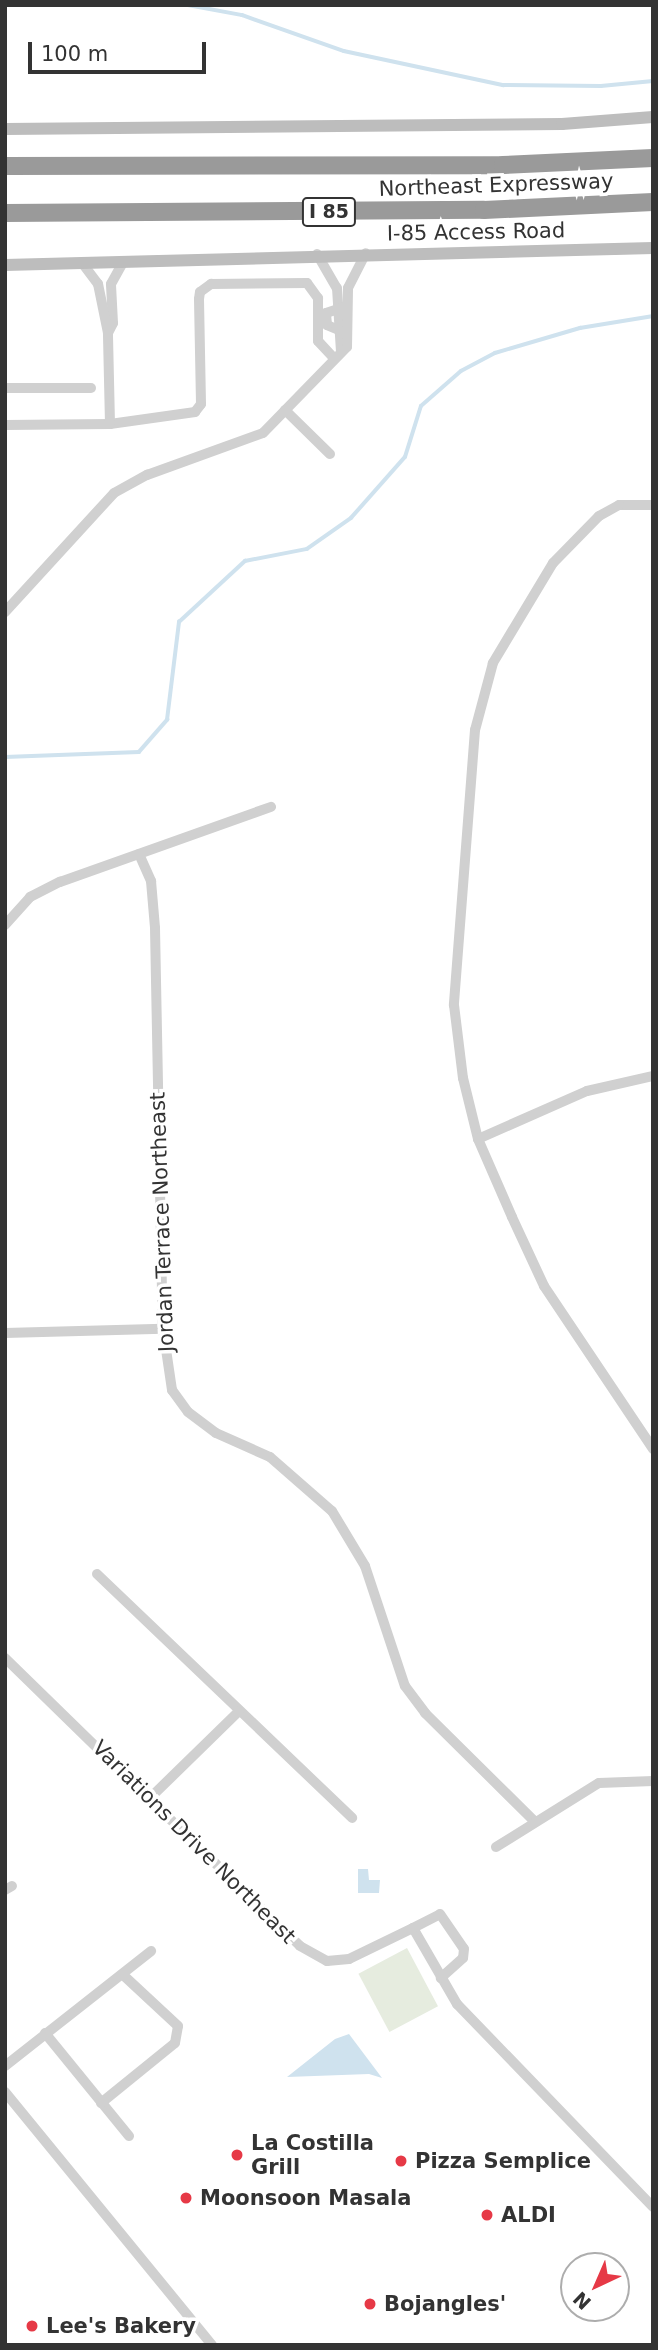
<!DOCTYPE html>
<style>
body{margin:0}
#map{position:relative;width:658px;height:2350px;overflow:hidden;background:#fff;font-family:"DejaVu Sans",sans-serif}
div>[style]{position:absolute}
.green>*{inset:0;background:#e6ecdf;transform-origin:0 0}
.water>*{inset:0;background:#cfe2ee}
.stream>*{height:3.5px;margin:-1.75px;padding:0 1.75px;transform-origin:1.75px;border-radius:1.75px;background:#cfe2ee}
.minor>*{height:10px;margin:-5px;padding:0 5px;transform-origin:5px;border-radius:5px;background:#d0d0d0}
.secondary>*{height:12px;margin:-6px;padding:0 6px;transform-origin:6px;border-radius:6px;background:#bdbdbd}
.motorway>*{height:18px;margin:-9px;padding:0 9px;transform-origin:9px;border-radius:9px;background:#9a9a9a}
.dots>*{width:19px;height:19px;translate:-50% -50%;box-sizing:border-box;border:4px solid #fff;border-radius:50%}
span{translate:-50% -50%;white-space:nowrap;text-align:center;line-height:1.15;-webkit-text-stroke:7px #fff;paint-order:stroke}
.shield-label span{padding:2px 5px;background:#fff;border:2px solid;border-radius:5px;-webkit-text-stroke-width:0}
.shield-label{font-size:19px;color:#333;font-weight:700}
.street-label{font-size:21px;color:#333}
.poi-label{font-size:21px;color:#333;font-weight:700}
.left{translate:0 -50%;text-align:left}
.frame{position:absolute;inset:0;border:7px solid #333;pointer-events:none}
.north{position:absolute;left:560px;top:2252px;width:70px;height:70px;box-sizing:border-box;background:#fff;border:2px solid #adadad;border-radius:50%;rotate:224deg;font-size:19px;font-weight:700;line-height:28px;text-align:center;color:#333}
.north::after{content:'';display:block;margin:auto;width:24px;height:32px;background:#e63946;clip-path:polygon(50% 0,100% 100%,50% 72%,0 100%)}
.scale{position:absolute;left:28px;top:42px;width:178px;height:32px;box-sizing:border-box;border:4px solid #333;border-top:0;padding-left:9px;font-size:21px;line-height:24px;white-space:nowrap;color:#333;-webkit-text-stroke:5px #fff;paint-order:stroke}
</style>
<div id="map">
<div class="green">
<div style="left:407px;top:1948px;width:66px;height:55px;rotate:62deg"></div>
</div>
<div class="water">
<div style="clip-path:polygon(358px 1869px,368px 1869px,369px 1880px,380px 1880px,379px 1893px,358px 1893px)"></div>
<div style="clip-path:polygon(349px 2034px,382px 2078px,369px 2074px,287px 2077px,335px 2039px)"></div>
</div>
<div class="stream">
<div style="left:188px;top:5px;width:55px;rotate:10.5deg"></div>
<div style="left:242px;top:15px;width:108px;rotate:19.4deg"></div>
<div style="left:344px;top:51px;width:163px;rotate:12.1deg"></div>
<div style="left:503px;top:85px;width:98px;rotate:0.6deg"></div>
<div style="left:601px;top:86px;width:52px;rotate:-5.5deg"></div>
<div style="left:5px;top:757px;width:134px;rotate:-2.1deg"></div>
<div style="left:139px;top:752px;width:43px;rotate:-48.8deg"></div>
<div style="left:167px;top:720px;width:99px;rotate:-83deg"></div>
<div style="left:179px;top:622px;width:90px;rotate:-42.7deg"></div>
<div style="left:245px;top:561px;width:63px;rotate:-11deg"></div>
<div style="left:307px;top:549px;width:54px;rotate:-35.2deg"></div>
<div style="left:351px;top:518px;width:81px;rotate:-48.5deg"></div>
<div style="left:405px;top:457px;width:53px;rotate:-72.6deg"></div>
<div style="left:421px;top:406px;width:53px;rotate:-41.2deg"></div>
<div style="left:461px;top:371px;width:38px;rotate:-28deg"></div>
<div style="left:495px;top:353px;width:89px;rotate:-16.4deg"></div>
<div style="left:580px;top:328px;width:74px;rotate:-9.3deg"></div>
</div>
<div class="minor">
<div style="left:317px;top:254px;width:39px;rotate:60deg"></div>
<div style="left:337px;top:288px;width:64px;rotate:86.4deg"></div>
<div style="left:341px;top:331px;width:15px;rotate:-157deg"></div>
<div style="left:327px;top:325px;width:12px;rotate:-95deg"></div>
<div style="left:326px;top:313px;width:19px;rotate:-18deg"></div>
<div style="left:108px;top:333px;width:11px;rotate:-63deg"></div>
<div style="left:113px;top:323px;width:39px;rotate:-93deg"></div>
<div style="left:111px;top:284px;width:26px;rotate:-61deg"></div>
<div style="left:5px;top:388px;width:86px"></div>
<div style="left:285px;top:410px;width:63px;rotate:44.4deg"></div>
<div style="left:110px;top:424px;width:86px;rotate:-8deg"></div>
<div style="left:195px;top:412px;width:10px;rotate:-53deg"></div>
<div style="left:201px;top:404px;width:105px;rotate:-91.1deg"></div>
<div style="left:199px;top:299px;width:7px;rotate:-82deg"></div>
<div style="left:200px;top:292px;width:14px;rotate:-36deg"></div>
<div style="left:211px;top:284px;width:96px;rotate:-0.6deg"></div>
<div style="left:307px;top:283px;width:19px;rotate:54deg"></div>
<div style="left:318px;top:298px;width:43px;rotate:90deg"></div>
<div style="left:318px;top:341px;width:22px;rotate:47deg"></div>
<div style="left:5px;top:425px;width:105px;rotate:-0.5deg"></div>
<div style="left:110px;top:424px;width:91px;rotate:-91.3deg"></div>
<div style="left:108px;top:333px;width:50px;rotate:-101.5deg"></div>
<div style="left:98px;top:284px;width:26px;rotate:-127deg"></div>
<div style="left:653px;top:505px;width:34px;rotate:180deg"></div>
<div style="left:619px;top:505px;width:23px;rotate:151deg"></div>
<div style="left:599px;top:516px;width:66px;rotate:134.4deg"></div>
<div style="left:553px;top:563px;width:117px;rotate:121deg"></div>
<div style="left:493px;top:663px;width:69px;rotate:105deg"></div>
<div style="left:475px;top:730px;width:276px;rotate:94.4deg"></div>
<div style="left:454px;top:1005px;width:74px;rotate:83deg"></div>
<div style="left:463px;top:1078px;width:63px;rotate:76.2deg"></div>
<div style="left:478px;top:1139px;width:85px;rotate:66.4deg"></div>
<div style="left:512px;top:1217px;width:76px;rotate:65.1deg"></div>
<div style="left:544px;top:1286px;width:196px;rotate:56.2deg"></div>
<div style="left:5px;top:612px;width:161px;rotate:-47.5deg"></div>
<div style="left:114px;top:493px;width:38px;rotate:-29deg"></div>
<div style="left:147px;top:475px;width:123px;rotate:-19.9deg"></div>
<div style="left:263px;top:433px;width:120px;rotate:-45.7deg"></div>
<div style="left:347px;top:347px;width:59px;rotate:-89deg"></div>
<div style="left:348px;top:288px;width:39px;rotate:-63deg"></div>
<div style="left:139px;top:854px;width:30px;rotate:66deg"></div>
<div style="left:151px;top:881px;width:47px;rotate:85.1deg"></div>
<div style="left:155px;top:928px;width:401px;rotate:88.9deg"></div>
<div style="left:163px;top:1329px;width:62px;rotate:81.6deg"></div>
<div style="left:172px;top:1390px;width:27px;rotate:54deg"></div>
<div style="left:188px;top:1412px;width:35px;rotate:37deg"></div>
<div style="left:216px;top:1433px;width:59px;rotate:24deg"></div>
<div style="left:270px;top:1457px;width:82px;rotate:41.1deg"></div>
<div style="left:332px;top:1511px;width:64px;rotate:59deg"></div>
<div style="left:365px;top:1566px;width:126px;rotate:71.6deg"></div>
<div style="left:405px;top:1686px;width:34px;rotate:53deg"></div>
<div style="left:425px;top:1713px;width:152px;rotate:44.7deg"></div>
<div style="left:5px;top:925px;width:38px;rotate:-48deg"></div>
<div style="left:30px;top:897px;width:34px;rotate:-27deg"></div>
<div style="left:60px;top:882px;width:224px;rotate:-19.6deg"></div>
<div style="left:478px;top:1139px;width:119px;rotate:-23.8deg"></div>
<div style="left:587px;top:1091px;width:68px;rotate:-12.8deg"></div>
<div style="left:5px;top:1333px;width:158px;rotate:-1.5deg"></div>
<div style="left:97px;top:1574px;width:353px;rotate:43.7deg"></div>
<div style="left:5px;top:1658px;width:412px;rotate:44.3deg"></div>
<div style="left:300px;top:1946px;width:31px;rotate:29deg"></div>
<div style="left:327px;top:1961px;width:22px;rotate:-5deg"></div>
<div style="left:349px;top:1959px;width:71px;rotate:-25.8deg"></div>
<div style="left:413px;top:1928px;width:88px;rotate:59.9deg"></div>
<div style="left:457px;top:2004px;width:282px;rotate:46deg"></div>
<div style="left:151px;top:1797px;width:122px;rotate:-44.3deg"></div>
<div style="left:496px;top:1847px;width:121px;rotate:-31.9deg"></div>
<div style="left:599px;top:1783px;width:54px;rotate:-2.1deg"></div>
<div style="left:5px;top:1890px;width:8px;rotate:-30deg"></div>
<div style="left:413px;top:1928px;width:30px;rotate:-27deg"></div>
<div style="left:440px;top:1914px;width:42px;rotate:55.6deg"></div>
<div style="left:464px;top:1949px;width:9px;rotate:96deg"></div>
<div style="left:463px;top:1958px;width:30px;rotate:138deg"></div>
<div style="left:45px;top:2033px;width:133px;rotate:50.8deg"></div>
<div style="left:5px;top:2066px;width:186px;rotate:-38.2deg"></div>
<div style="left:5px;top:2092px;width:327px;rotate:50.7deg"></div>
<div style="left:101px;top:2103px;width:95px;rotate:-39deg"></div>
<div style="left:175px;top:2043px;width:17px;rotate:-80deg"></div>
<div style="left:178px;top:2026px;width:76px;rotate:-137.1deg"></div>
</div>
<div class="secondary">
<div style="left:5px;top:129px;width:557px;rotate:-0.51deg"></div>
<div style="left:562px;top:124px;width:91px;rotate:-4.4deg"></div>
<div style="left:5px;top:265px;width:648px;rotate:-1.5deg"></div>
</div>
<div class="motorway">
<div style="left:5px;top:166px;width:498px;rotate:-0.1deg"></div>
<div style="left:503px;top:165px;width:150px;rotate:-2.7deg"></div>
<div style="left:5px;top:213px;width:479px;rotate:-0.4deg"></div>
<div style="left:484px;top:210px;width:169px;rotate:-2.7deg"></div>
</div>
<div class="dots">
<div style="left:237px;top:2155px;background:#e63946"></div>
<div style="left:401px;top:2161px;background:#e63946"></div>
<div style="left:186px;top:2198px;background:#e63946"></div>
<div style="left:487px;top:2215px;background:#e63946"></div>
<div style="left:370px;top:2304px;background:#e63946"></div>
<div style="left:32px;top:2326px;background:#e63946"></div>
</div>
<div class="shield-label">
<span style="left:329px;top:212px">I 85</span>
</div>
<div class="street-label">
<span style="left:496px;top:185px;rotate:-2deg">Northeast Expressway</span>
<span style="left:476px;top:232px;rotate:-1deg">I-85 Access Road</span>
<span style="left:162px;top:1222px;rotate:-92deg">Jordan Terrace Northeast</span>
<span style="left:194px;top:1842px;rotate:45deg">Variations Drive Northeast</span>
</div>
<div class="poi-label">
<span class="left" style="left:251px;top:2155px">La Costilla<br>Grill</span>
<span class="left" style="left:415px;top:2161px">Pizza Semplice</span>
<span class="left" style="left:200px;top:2198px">Moonsoon Masala</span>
<span class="left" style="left:501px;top:2215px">ALDI</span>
<span class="left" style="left:384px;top:2304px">Bojangles'</span>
<span class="left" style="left:46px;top:2326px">Lee's Bakery</span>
</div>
<div class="frame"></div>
<div class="north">N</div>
<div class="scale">100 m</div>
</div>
